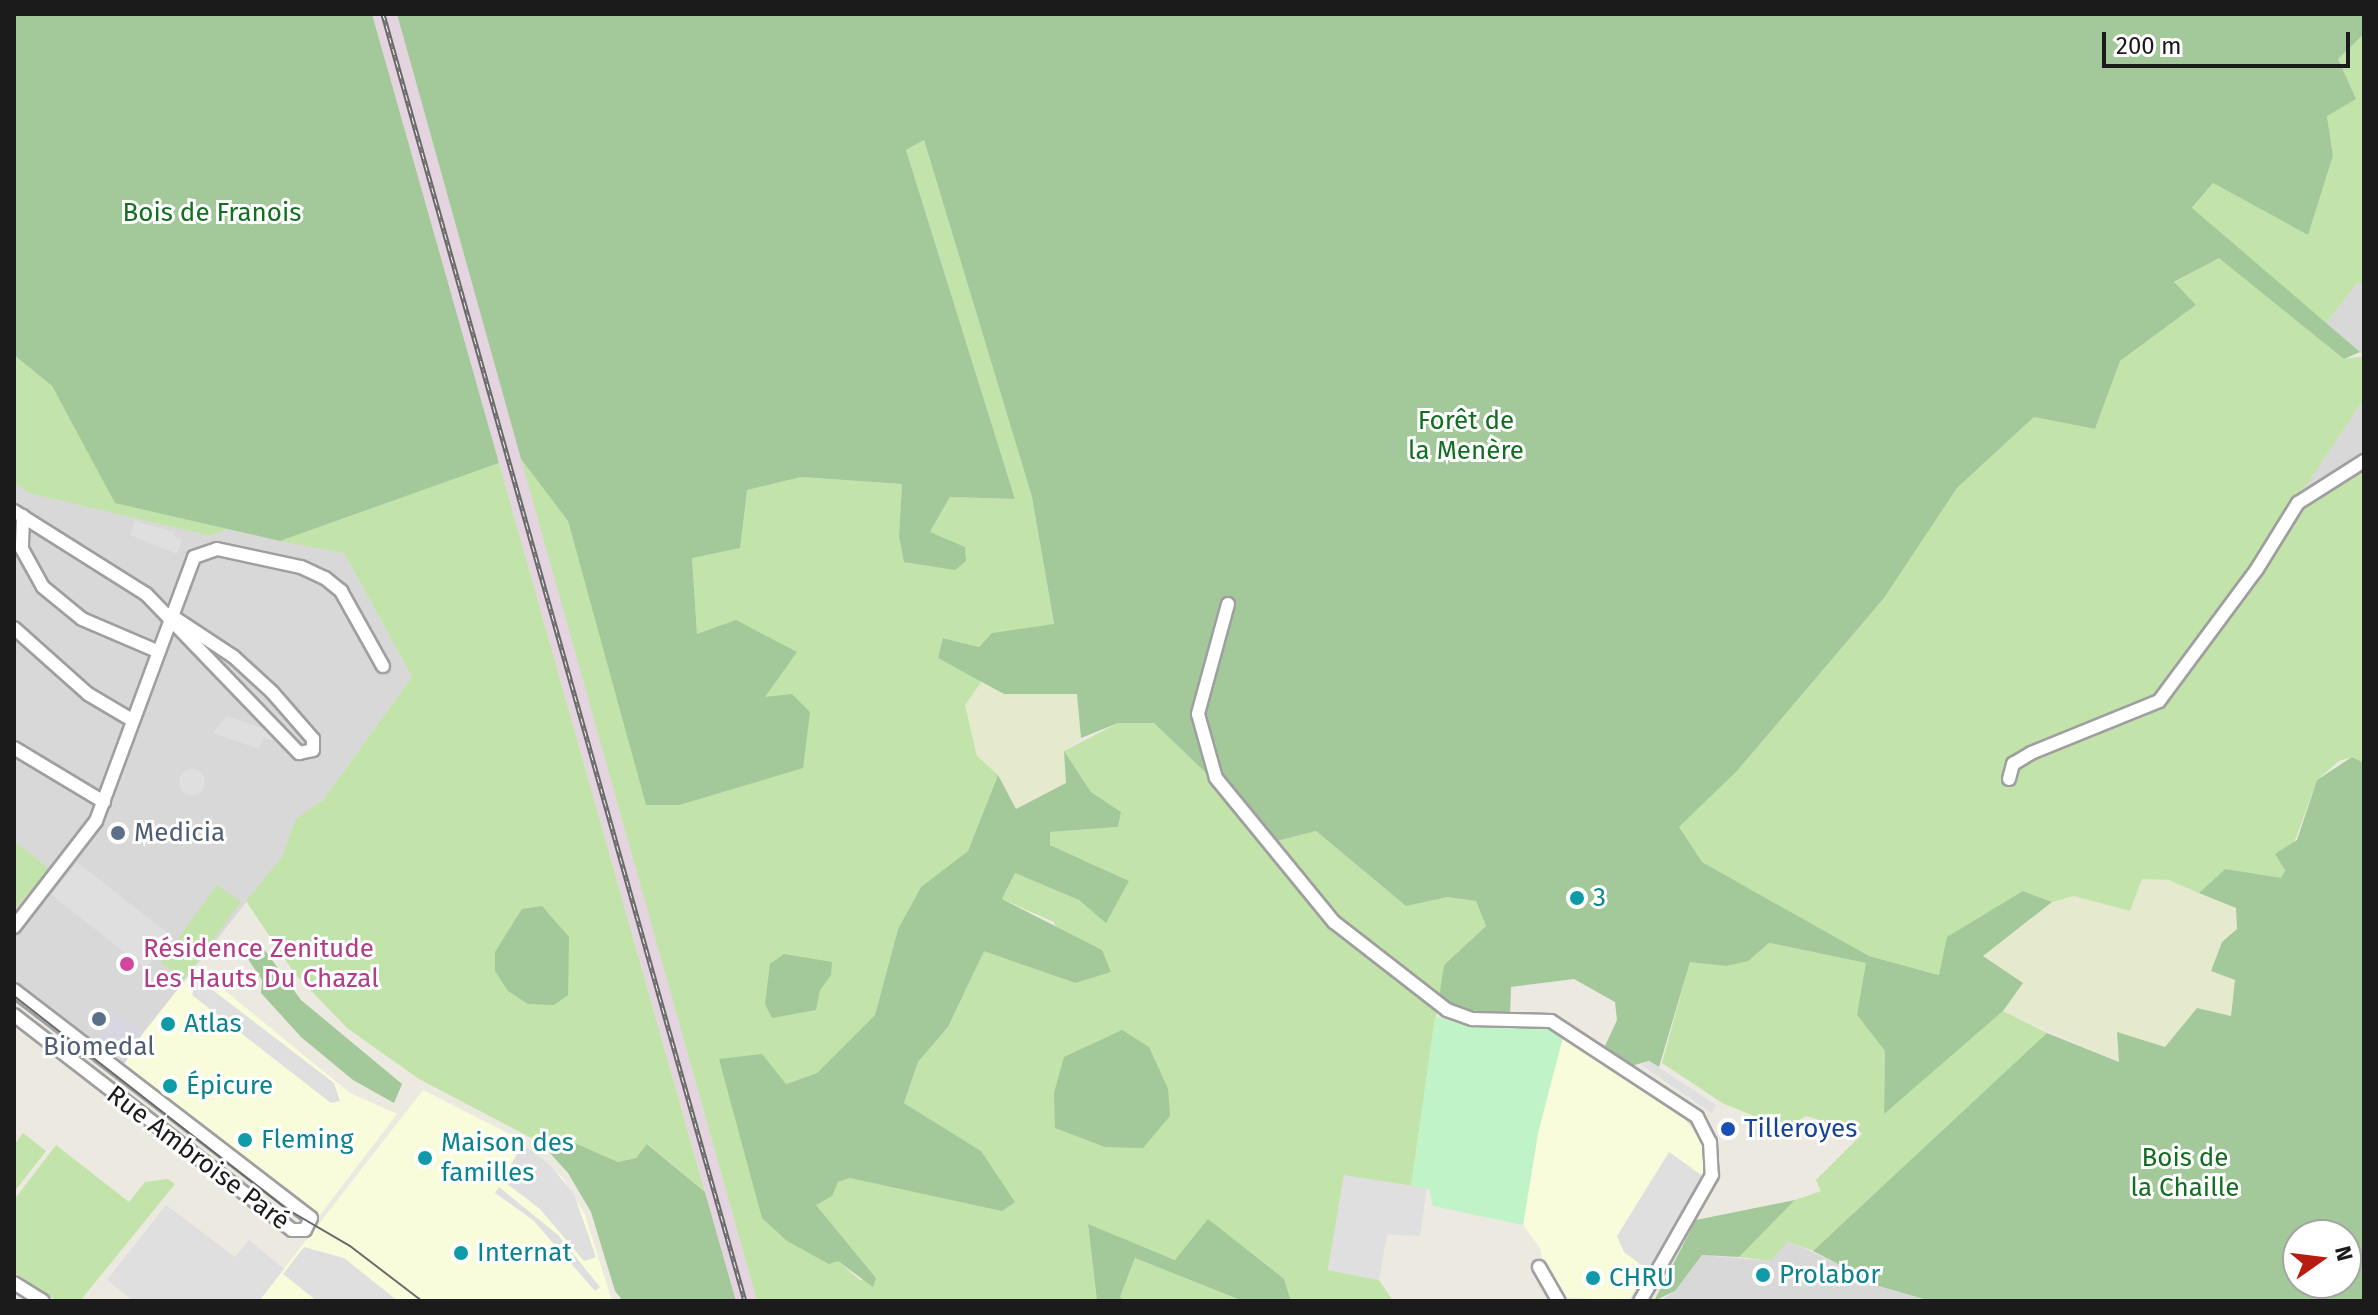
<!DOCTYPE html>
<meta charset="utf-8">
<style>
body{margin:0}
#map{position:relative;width:2378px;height:1315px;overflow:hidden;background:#ece9e1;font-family:"Fira Sans",sans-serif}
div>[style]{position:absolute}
.residential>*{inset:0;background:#d9d8d8}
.industrial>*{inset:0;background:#e4d4e0}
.education>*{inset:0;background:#f9fcda}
.farmland>*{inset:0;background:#e5eace}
.grass>*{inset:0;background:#c2e3aa;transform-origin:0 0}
.forest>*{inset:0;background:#a3c899}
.park>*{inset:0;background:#c0f4c8}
.parking>*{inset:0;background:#dfdfdf;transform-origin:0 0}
.round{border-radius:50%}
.plaza>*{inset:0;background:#d7d6e1;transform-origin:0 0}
.roads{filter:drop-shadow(2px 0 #9f9f9f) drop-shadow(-2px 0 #9f9f9f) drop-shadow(0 2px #9f9f9f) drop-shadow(0 -2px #9f9f9f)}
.minor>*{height:12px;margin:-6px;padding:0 6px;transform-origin:6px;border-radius:6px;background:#fff}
.tram>*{height:2px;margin:-1px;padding:0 1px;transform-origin:1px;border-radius:1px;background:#696969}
.rail>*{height:5px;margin-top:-2.5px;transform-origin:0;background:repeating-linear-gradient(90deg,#fff 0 6px,#696969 0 12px);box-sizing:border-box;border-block:2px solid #696969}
.dots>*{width:22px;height:22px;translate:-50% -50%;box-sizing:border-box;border:4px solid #fff;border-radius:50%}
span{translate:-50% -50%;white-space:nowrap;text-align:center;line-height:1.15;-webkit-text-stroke:6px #fff;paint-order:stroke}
.park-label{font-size:26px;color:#146e22}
.service-label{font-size:26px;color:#4e5e75}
.left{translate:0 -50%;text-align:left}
.culture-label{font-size:26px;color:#0d838f}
.hotel-label{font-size:26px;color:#b23c85}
.transit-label{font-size:26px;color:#164399}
.street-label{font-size:26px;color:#1b1b1b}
.frame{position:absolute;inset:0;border:16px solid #1b1b1b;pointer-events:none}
.north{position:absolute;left:2282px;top:1219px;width:80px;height:80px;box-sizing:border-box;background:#fff;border:2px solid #a4a4a4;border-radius:50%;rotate:76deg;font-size:22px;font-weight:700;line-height:32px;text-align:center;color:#1b1b1b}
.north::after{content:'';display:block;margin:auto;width:28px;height:36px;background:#b61d10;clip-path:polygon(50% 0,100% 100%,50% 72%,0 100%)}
.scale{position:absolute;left:2102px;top:32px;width:248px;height:36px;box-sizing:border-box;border:4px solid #1b1b1b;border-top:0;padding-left:10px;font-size:24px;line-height:28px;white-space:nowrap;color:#1b1b1b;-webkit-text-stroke:6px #fff;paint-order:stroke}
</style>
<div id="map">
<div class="residential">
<div style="clip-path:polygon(2358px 282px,2364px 286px,2364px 356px,2326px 323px)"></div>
<div style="clip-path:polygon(2364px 399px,2364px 467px,2293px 505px)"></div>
<div style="clip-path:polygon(14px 482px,30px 493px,210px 536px,228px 529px,344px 553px,412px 677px,323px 800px,296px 820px,281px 858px,121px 1061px,14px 979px,14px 909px,51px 870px,14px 841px)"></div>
<div style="clip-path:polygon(1787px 1240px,1842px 1266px,1854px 1279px,1931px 1301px,1660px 1301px,1675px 1291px,1702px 1255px,1771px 1261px)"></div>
</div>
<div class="industrial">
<div style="clip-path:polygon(372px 14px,397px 14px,757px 1301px,736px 1301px)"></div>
</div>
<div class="education">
<div style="clip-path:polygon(196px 967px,350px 1093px,397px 1114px,319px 1216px,121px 1061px)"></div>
<div style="clip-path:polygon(1563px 1037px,1682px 1116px,1703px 1143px,1704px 1177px,1628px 1301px,1560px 1297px,1545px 1275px,1540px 1248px,1523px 1225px,1538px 1133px)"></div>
<div style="clip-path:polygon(423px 1090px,512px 1135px,563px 1178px,585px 1215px,612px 1301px,259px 1301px)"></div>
</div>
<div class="farmland">
<div style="clip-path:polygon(982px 681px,1004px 694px,1077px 693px,1081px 738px,1064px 751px,1066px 783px,1016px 809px,998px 776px,977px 756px,964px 705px)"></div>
<div style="clip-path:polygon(2142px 879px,2169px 880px,2236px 908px,2237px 929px,2222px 942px,2211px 971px,2235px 980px,2231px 1016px,2197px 1008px,2165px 1047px,2116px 1046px,2120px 1062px,2003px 1011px,2023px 983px,1982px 956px,2052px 902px,2074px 896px,2130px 911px)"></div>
</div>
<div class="grass">
<div style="clip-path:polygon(2364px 34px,2364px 286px,2358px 282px,2326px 323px,2192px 209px,2213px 183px,2308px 235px,2333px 156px,2327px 116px,2338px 59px)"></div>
<div style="clip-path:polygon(924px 140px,1032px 497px,1054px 625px,993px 633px,979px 647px,944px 638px,938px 658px,982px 681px,965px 705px,977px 756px,998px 775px,968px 851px,921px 887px,898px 929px,875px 1015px,817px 1073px,785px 1084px,719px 1059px,838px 1261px,860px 1280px,876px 1278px,816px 1205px,838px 1182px,850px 1178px,981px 1151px,904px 1103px,918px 1062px,948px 1027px,984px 950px,1074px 983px,1054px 922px,1002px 899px,1015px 873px,1079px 900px,1106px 922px,1129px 881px,1050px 845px,1049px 832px,1118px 827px,1121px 813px,1091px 792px,1064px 751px,1118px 723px,1154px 723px,1277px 841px,1316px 831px,1406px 906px,1448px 897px,1476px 901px,1486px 926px,1444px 965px,1411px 1186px,1344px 1176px,1328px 1270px,1379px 1280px,1393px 1301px,1291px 1301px,1284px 1279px,1176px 1260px,1088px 1225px,1097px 1301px,757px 1301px,521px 459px,568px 521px,646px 804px,679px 805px,715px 793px,764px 698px,697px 634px,692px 558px,747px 490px,801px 477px,902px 484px,899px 536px,930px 532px,950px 497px,1015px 499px,906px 150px)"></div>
<div style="clip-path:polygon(2219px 257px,2344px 359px,2364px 356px,2364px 399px,2294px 504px,2364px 467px,2364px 763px,2352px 757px,2339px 761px,2317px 780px,2281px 879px,2225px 869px,2199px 893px,2169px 880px,2142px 879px,2130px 911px,2074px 896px,2052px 902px,2023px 891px,1940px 975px,1869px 956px,1702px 862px,1678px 828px,1737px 771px,1884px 598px,1957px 488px,2034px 417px,2095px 429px,2120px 361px,2196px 305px,2174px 283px)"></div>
<div style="clip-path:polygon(14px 355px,52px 386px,115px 502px,228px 529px,210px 536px,29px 493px,14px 482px)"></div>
<div style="clip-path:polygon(499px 463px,705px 1192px,648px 1144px,636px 1158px,618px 1162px,566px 1139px,541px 1143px,419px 1079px,347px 1028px,295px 974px,246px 901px,281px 858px,296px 819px,323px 800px,412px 677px,344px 553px,280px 541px)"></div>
<div style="clip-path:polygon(14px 841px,51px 870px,14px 909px)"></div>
<div style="left:217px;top:885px;width:29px;height:96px;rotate:36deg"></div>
<div style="clip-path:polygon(1768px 943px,1867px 963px,1857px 1015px,1885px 1051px,1884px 1113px,2003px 1011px,2047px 1033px,1813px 1251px,1788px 1241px,1771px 1261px,1739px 1257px,1795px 1200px,1821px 1191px,1816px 1180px,1863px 1133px,1806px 1116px,1785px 1128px,1724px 1104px,1662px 1063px,1690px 961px,1726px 966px)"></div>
<div style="clip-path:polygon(23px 1133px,46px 1151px,14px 1192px,14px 1145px)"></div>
<div style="clip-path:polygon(56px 1145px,129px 1202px,145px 1182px,168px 1179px,175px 1184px,80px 1301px,57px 1301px,14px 1272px,14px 1200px)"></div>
<div style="clip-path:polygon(1135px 1258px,1243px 1301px,1125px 1301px,1120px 1297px)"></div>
</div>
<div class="forest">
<div style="clip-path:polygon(14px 14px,372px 14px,499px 463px,280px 541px,115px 503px,52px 386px,14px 355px)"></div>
<div style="clip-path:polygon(397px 14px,2364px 14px,2364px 34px,2338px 59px,2356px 99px,2327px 116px,2333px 156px,2308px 235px,2213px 183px,2192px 208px,2360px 352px,2344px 359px,2219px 258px,2174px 282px,2196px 305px,2120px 361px,2095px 429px,2034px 417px,1957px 488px,1884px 598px,1737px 771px,1679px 827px,1702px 862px,1869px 956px,1939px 975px,1947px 937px,2023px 891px,2052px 902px,1983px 956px,2023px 983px,2003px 1011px,1884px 1114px,1885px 1051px,1857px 1015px,1866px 963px,1769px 943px,1748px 961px,1726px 966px,1690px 962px,1659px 1067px,1649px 1061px,1631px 1066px,1605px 1046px,1617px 1020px,1615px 1002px,1574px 979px,1511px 987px,1510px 1016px,1451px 1007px,1439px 997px,1444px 965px,1486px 926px,1476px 901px,1448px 897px,1406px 906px,1316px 831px,1277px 841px,1154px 723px,1118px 723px,1081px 738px,1077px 694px,1004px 694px,938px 658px,943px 638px,979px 647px,992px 633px,1054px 624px,1032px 497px,924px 140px,906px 150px,1015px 499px,950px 497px,930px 532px,965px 547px,966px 561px,955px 570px,904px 562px,899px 536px,902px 484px,801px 477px,747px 490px,740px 548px,692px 558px,697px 634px,736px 620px,797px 652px,765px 697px,792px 694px,810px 712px,803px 768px,679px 805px,646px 805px,568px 521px,521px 459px)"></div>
<div style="clip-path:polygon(1064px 751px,1091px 792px,1121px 812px,1118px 827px,1050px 832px,1050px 845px,1129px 881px,1106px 923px,1079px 900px,1015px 873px,1002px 899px,1102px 950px,1111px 972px,1075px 983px,984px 951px,948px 1027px,918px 1062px,904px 1103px,981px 1151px,1015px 1202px,1002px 1211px,850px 1178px,838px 1182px,832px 1196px,816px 1205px,876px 1278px,873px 1287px,838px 1261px,829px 1264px,787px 1241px,762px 1218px,719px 1059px,762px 1054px,786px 1084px,817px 1073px,875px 1015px,898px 929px,921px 887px,968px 851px,998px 775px,1016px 809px,1066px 783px)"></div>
<div style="clip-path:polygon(evenodd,2352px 757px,2364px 763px,2364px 1301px,1931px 1301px,1854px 1279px,1842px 1266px,1813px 1251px,2047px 1033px,2119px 1062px,2117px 1032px,2165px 1047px,2197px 1008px,2231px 1016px,2235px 980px,2211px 971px,2222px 942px,2237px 929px,2236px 908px,2199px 893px,2225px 869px,2281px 878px,2285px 870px,2275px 854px,2297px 840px,2317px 780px,2352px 757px,2298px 1235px,2346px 1235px,2346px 1283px,2298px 1283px,2298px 1235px)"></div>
<div style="clip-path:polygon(542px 906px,569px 937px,568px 995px,554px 1005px,528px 1004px,508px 991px,495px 971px,495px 952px,522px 909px)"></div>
<div style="clip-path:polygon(259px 942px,301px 1000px,402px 1084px,394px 1103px,353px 1080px,301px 1037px,261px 993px,262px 980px,248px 959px)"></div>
<div style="clip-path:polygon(784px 954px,832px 962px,831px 975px,820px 990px,816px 1010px,772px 1018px,765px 1004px,770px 964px)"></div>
<div style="clip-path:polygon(1122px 1030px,1149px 1047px,1168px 1089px,1170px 1116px,1143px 1148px,1105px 1147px,1055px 1128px,1054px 1093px,1064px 1057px)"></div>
<div style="clip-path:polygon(566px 1139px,618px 1162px,636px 1158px,647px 1144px,705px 1192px,736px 1301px,623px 1301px,615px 1291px,591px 1212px,568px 1173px,541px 1143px)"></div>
<div style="clip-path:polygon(1795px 1200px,1739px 1257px,1702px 1255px,1675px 1291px,1654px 1301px,1696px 1220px)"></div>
<div style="clip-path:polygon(1208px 1219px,1284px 1279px,1291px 1301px,1243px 1301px,1135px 1258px,1120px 1297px,1125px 1301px,1097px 1301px,1088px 1224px,1175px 1260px)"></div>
</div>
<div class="park">
<div style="clip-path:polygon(1435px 1016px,1472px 1026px,1548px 1027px,1563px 1037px,1538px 1133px,1523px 1225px,1433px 1206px,1429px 1189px,1411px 1186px)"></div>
</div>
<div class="parking">
<div style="clip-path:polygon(135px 521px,175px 532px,173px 536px,182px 539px,177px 554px,130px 535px)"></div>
<div style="clip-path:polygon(227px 716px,274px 732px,271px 740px,263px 738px,259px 749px,213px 733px)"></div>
<div class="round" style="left:179px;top:769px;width:26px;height:26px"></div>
<div style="left:77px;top:862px;width:120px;height:42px;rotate:38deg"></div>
<div style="clip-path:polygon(197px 978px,334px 1083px,340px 1101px,331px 1103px,192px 995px)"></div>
<div style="clip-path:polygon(1649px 1061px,1716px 1105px,1712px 1113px,1641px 1065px)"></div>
<div style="clip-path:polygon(523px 1144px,550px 1165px,574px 1194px,596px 1257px,584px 1261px,540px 1209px,502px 1180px)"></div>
<div style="clip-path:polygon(1669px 1152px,1704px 1177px,1648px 1270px,1624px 1252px,1617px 1236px)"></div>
<div style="clip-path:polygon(1344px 1175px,1427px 1188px,1420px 1236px,1387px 1234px,1379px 1280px,1328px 1270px)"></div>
<div style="clip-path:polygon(499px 1187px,558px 1235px,600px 1287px,595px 1291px,533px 1220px,495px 1193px)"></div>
<div style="clip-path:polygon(166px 1205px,235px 1257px,249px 1240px,284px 1269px,259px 1301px,133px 1301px,107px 1280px)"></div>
<div style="clip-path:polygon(304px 1247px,344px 1258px,398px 1301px,317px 1301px,283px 1274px)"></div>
</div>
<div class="plaza">
<div style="left:114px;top:1013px;width:35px;height:43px;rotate:31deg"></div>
</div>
<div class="roads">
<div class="minor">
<div style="left:14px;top:511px;width:156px;rotate:32.2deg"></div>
<div style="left:146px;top:594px;width:221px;rotate:46.1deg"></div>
<div style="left:299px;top:753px;width:14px;rotate:-12deg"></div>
<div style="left:313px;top:750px;width:11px;rotate:-90deg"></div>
<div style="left:313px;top:739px;width:62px;rotate:-131.1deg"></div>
<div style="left:272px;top:692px;width:52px;rotate:-137.4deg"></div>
<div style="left:234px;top:657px;width:78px;rotate:-146.5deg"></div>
<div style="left:23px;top:516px;width:33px;rotate:92deg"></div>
<div style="left:22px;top:549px;width:43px;rotate:61.1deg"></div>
<div style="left:43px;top:587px;width:50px;rotate:39.4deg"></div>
<div style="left:82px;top:619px;width:82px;rotate:23.1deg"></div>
<div style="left:1228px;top:604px;width:114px;rotate:105.3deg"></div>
<div style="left:1198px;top:714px;width:66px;rotate:74.3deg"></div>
<div style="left:1216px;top:778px;width:186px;rotate:50.7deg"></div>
<div style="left:1334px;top:922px;width:143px;rotate:37.9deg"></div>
<div style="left:1447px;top:1010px;width:27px;rotate:20deg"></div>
<div style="left:1472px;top:1019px;width:79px;rotate:1.5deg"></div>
<div style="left:1551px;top:1021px;width:175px;rotate:33.3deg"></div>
<div style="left:1697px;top:1117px;width:28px;rotate:63deg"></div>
<div style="left:1710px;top:1142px;width:33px;rotate:87deg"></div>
<div style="left:1712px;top:1175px;width:145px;rotate:119.7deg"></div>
<div style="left:14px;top:628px;width:99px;rotate:41.7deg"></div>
<div style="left:88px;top:694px;width:51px;rotate:30.6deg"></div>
<div style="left:14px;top:748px;width:105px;rotate:31deg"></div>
<div style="left:2009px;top:779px;width:16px;rotate:-75deg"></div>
<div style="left:2013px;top:764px;width:21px;rotate:-31deg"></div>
<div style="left:2031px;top:753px;width:138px;rotate:-22.1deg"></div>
<div style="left:2159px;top:701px;width:164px;rotate:-53.4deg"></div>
<div style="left:2257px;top:569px;width:78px;rotate:-58.2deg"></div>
<div style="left:2298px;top:503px;width:78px;rotate:-32.5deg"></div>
<div style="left:14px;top:927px;width:134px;rotate:-52.3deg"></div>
<div style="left:96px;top:821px;width:282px;rotate:-69.6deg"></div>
<div style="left:194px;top:557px;width:24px;rotate:-19deg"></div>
<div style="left:217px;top:549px;width:86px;rotate:12.1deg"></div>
<div style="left:301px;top:567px;width:26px;rotate:25deg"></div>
<div style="left:325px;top:578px;width:21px;rotate:39deg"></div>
<div style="left:341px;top:591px;width:86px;rotate:60.8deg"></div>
<div style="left:14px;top:990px;width:374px;rotate:37.5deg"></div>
<div style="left:311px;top:1218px;width:13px;rotate:117deg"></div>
<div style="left:305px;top:1230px;width:13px;rotate:180deg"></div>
<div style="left:292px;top:1230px;width:351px;rotate:-142.3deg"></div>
<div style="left:1539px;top:1267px;width:39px;rotate:60deg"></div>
<div style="left:14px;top:1283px;width:34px;rotate:32deg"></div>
</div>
</div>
<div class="tram">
<div style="left:14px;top:996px;width:344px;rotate:38deg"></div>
<div style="left:285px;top:1208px;width:75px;rotate:30.3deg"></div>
<div style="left:350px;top:1246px;width:91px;rotate:37.4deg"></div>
</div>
<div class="rail">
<div style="left:383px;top:14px;width:1337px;rotate:74.29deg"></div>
</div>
<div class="dots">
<div style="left:118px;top:833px;background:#5c6f8a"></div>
<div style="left:1577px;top:898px;background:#0f9aa8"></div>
<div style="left:127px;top:964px;background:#d1479c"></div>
<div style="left:99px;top:1019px;background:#5c6f8a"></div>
<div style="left:168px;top:1024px;background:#0f9aa8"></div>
<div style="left:170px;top:1086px;background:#0f9aa8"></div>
<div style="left:1728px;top:1129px;background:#1a4fb4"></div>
<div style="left:245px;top:1140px;background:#0f9aa8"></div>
<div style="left:425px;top:1158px;background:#0f9aa8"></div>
<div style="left:461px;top:1253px;background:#0f9aa8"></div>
<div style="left:1763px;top:1275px;background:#0f9aa8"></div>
<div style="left:1593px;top:1278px;background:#0f9aa8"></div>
</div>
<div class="park-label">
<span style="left:212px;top:213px">Bois de Franois</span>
<span style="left:1466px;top:436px">Forêt de<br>la Menère</span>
<span style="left:2185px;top:1173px">Bois de<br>la Chaille</span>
</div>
<div class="service-label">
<span class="left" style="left:134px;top:833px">Medicia</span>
<span style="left:99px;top:1047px">Biomedal</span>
</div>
<div class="culture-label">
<span class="left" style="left:1593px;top:898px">3</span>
<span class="left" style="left:184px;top:1024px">Atlas</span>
<span class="left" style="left:186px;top:1086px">Épicure</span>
<span class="left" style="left:261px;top:1140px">Fleming</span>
<span class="left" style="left:441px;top:1158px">Maison des<br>familles</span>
<span class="left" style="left:477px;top:1253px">Internat</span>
<span class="left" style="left:1779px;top:1275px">Prolabor</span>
<span class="left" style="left:1609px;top:1278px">CHRU</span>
</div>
<div class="hotel-label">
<span class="left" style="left:143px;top:964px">Résidence Zenitude<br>Les Hauts Du Chazal</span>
</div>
<div class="transit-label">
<span class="left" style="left:1744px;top:1129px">Tilleroyes</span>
</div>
<div class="street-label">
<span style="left:198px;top:1158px;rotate:37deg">Rue Ambroise Paré</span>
</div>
<div class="frame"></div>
<div class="north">N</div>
<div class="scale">200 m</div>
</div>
